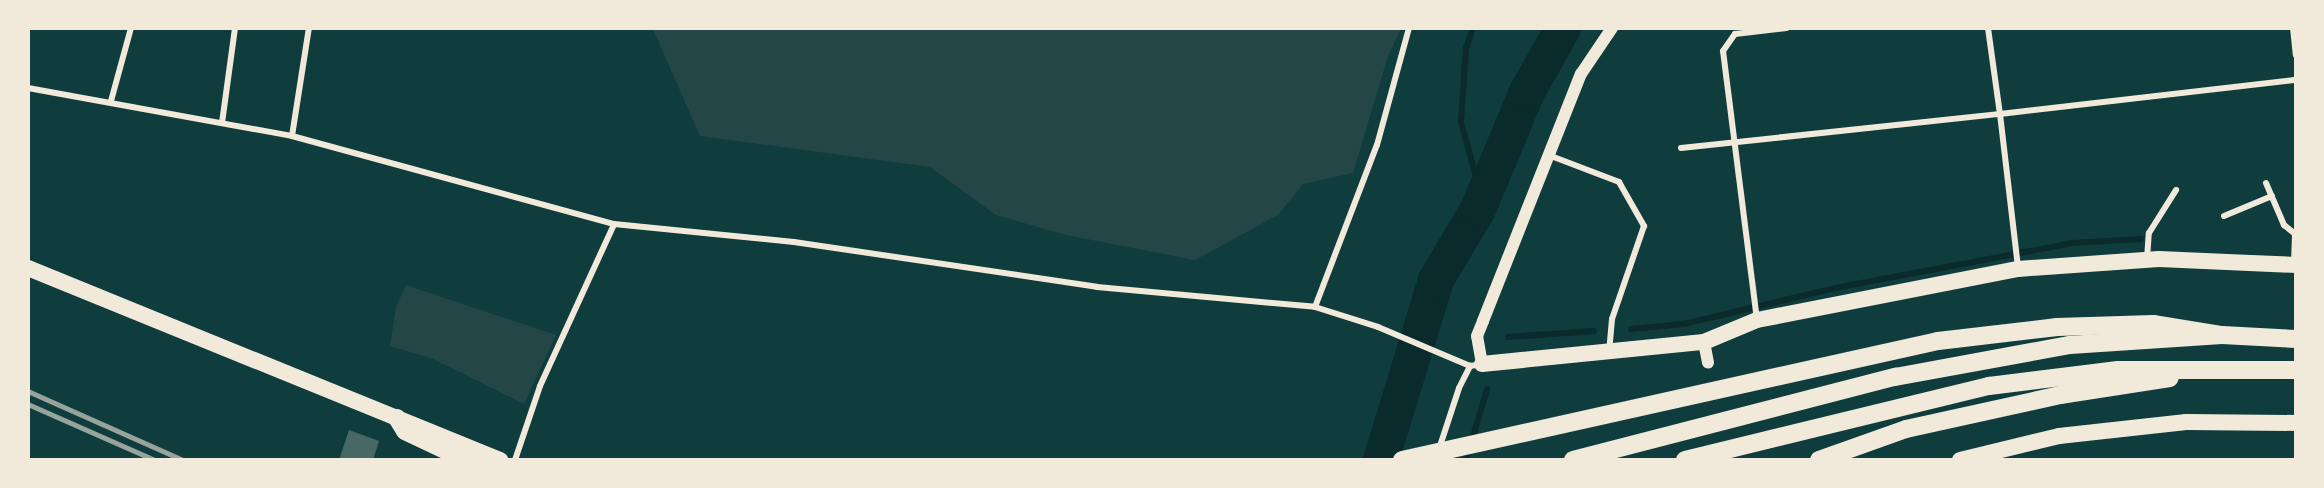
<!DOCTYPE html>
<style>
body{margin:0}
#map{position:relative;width:2324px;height:488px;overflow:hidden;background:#0f3d3e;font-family:"Open Sans",sans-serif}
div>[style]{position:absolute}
.green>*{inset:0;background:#244646}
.stream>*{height:6px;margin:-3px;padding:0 3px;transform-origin:3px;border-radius:3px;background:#0a2a2b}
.river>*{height:36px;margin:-18px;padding:0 18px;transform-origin:18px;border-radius:18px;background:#0a2a2b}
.building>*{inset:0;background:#486865}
.minor>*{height:6px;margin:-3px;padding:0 3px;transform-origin:3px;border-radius:3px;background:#f1e9da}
.secondary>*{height:12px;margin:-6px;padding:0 6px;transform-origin:6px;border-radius:6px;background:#f1e9da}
.trunk>*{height:16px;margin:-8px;padding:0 8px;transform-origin:8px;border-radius:8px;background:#f1e9da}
.motorway>*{height:18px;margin:-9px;padding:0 9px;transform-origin:9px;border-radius:9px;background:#f1e9da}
.rail>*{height:4.5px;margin:-2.25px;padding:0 2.25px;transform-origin:2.25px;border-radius:2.25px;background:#97a49c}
span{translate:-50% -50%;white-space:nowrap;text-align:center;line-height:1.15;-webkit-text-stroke:5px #f1e9da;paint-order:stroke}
.frame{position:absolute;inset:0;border:30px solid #f1e9da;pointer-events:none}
</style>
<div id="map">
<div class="green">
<div style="clip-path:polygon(653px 29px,1401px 29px,1388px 56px,1353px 173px,1303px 184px,1278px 215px,1195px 260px,1066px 235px,996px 215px,930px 167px,700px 136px)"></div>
<div style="clip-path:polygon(406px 285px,556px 335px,524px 404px,433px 359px,390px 346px,396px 307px)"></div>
</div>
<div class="stream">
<div style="left:1473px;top:28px;width:21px;rotate:109deg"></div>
<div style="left:1466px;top:48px;width:74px;rotate:93.9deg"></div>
<div style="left:1461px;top:122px;width:80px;rotate:74.7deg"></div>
<div style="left:1631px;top:329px;width:53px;rotate:-5.4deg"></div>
<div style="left:1684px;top:324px;width:155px;rotate:-13.4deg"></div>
<div style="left:1835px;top:288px;width:242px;rotate:-10.7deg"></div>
<div style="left:2073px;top:243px;width:68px;rotate:-3.4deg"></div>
<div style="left:1508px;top:337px;width:86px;rotate:-4deg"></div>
<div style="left:1466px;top:460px;width:74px;rotate:-73.5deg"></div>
</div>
<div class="river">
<div style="left:1381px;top:460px;width:188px;rotate:-73deg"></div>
<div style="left:1436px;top:280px;width:82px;rotate:-59.4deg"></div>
<div style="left:1478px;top:209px;width:127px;rotate:-67.3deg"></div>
<div style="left:1527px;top:92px;width:73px;rotate:-60.6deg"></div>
</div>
<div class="building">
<div style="clip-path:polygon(349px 430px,379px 441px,373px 460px,339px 460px)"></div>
</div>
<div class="minor">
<div style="left:1988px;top:28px;width:87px;rotate:82.1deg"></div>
<div style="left:2000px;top:114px;width:298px;rotate:-6.6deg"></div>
<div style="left:2293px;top:28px;width:27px;rotate:84deg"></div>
<div style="left:28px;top:88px;width:268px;rotate:10.3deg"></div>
<div style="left:292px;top:136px;width:334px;rotate:15.3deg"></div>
<div style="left:614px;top:224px;width:181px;rotate:5.7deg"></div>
<div style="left:794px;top:242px;width:306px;rotate:8.4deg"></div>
<div style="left:1097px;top:287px;width:219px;rotate:5.2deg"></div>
<div style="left:1315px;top:307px;width:66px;rotate:17.6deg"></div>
<div style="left:1378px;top:327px;width:100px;rotate:23deg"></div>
<div style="left:1470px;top:366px;width:12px;rotate:-9deg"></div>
<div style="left:111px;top:101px;width:76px;rotate:-74.7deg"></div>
<div style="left:222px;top:123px;width:96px;rotate:-82.2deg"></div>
<div style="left:292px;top:136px;width:109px;rotate:-81.1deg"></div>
<div style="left:1681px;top:148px;width:321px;rotate:-6.1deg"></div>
<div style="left:2000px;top:114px;width:155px;rotate:83.3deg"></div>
<div style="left:1551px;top:156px;width:73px;rotate:20.9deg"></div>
<div style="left:1619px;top:182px;width:51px;rotate:60.4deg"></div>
<div style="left:1644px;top:226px;width:98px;rotate:109deg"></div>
<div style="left:1612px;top:319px;width:32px;rotate:95deg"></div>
<div style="left:2266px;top:183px;width:46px;rotate:66.8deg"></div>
<div style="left:2284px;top:225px;width:13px;rotate:39deg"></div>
<div style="left:2224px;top:216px;width:52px;rotate:-22.6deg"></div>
<div style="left:2147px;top:259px;width:26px;rotate:-86deg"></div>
<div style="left:2149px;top:233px;width:51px;rotate:-57.9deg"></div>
<div style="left:2294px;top:263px;width:31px;rotate:-88deg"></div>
<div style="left:1315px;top:307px;width:173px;rotate:-69.1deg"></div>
<div style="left:1377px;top:145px;width:121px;rotate:-74.7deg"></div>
<div style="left:1757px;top:320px;width:271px;rotate:-97.2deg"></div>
<div style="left:1723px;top:51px;width:21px;rotate:-55deg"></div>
<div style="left:1735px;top:34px;width:52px;rotate:-6.6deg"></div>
<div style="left:1439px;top:449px;width:64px;rotate:-71.8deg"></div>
<div style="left:1459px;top:388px;width:25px;rotate:-63deg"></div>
<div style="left:515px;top:460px;width:78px;rotate:-71.3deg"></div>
<div style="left:540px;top:386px;width:178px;rotate:-65.4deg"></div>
</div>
<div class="secondary">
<div style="left:1704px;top:342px;width:21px;rotate:79deg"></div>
<div style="left:1482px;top:364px;width:28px;rotate:-100deg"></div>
<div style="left:1477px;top:336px;width:16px;rotate:-68deg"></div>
<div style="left:1483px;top:321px;width:266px;rotate:-68.4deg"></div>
<div style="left:1581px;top:74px;width:55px;rotate:-56deg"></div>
</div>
<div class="trunk">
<div style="left:28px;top:268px;width:510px;rotate:22.14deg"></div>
<div style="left:1482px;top:364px;width:223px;rotate:-5.7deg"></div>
<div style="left:1704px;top:342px;width:57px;rotate:-22.5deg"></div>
<div style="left:1757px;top:320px;width:266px;rotate:-11.1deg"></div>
<div style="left:2018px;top:269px;width:141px;rotate:-4.1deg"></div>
<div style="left:2159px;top:259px;width:137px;rotate:2.5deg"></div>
<div style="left:1960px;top:460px;width:102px;rotate:-13.6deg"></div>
<div style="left:2059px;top:436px;width:128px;rotate:-6.3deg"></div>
<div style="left:2186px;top:422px;width:110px;rotate:0.5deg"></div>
</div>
<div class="motorway">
<div style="left:397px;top:418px;width:15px;rotate:58deg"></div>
<div style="left:405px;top:431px;width:68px;rotate:25.4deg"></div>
<div style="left:1402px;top:460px;width:549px;rotate:-12.52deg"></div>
<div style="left:1938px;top:341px;width:120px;rotate:-6.7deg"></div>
<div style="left:2057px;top:327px;width:96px;rotate:-1.8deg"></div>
<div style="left:2153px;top:324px;width:70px;rotate:9.1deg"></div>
<div style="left:1573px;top:460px;width:333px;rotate:-14.5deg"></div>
<div style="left:1895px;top:377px;width:178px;rotate:-10.4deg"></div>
<div style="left:2070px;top:345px;width:152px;rotate:-3.8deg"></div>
<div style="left:2222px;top:335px;width:74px;rotate:3.1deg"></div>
<div style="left:1685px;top:460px;width:313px;rotate:-13.7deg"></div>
<div style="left:1989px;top:386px;width:130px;rotate:-7.1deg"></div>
<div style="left:2118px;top:370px;width:178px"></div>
<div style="left:1819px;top:460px;width:92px;rotate:-19.6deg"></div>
<div style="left:1906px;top:429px;width:158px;rotate:-12.4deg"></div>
<div style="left:2060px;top:395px;width:111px;rotate:-8.8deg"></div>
</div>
<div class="rail">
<div style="left:28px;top:391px;width:170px;rotate:24deg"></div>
<div style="left:28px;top:404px;width:139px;rotate:23.8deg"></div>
</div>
<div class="frame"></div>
</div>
